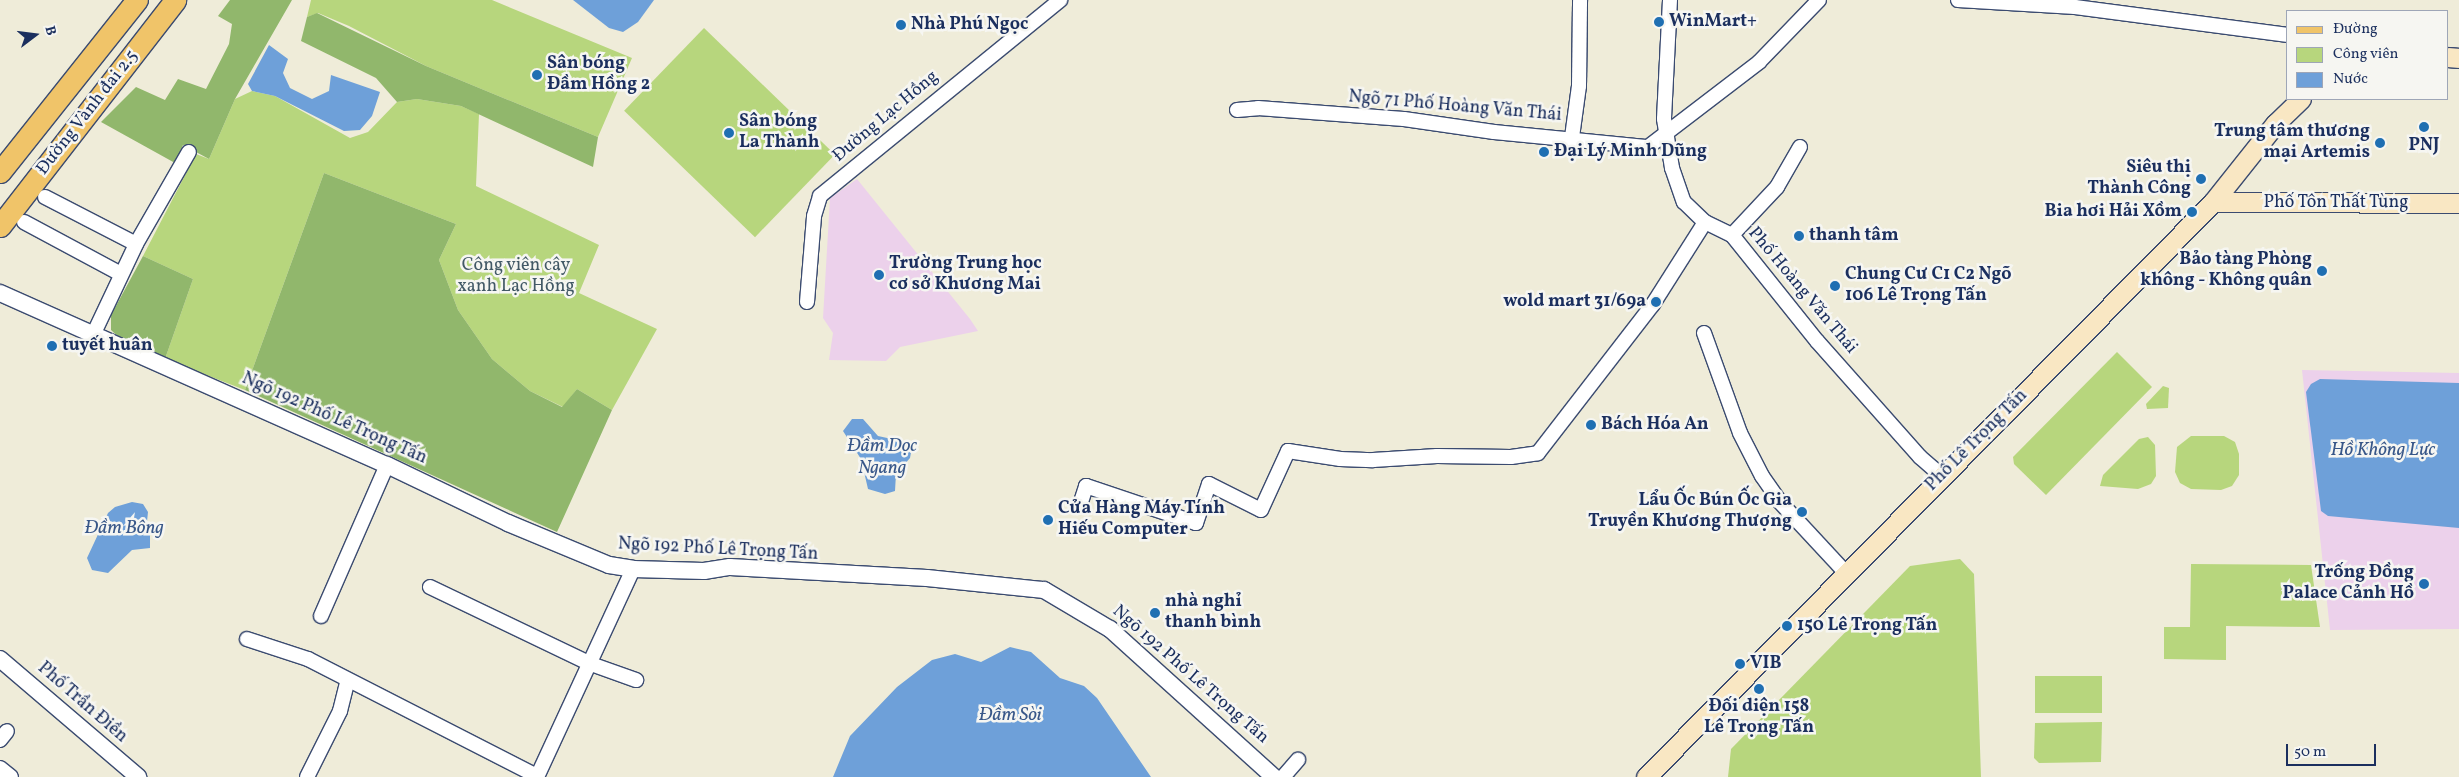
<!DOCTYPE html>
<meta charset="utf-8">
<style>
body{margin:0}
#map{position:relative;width:2459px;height:777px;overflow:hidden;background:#efecd9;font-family:Vollkorn,serif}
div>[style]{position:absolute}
.built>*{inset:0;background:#ecd1eb}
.green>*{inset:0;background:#b7d67d;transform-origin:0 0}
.forest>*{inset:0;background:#91b76c}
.water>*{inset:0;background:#6ea0d9}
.roads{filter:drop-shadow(1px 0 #3b4b70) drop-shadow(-1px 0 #3b4b70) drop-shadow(0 1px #3b4b70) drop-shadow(0 -1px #3b4b70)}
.minor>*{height:14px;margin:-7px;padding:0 7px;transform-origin:7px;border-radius:7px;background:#fff}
.tertiary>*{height:16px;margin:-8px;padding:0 8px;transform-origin:8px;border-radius:8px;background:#fff}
.secondary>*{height:19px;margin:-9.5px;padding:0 9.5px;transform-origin:9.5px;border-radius:9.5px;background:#f9e7c3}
.primary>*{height:21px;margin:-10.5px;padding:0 10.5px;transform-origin:10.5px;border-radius:10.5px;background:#f0c469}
.dots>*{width:14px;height:14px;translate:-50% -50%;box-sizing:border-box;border:2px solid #f6f6f2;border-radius:50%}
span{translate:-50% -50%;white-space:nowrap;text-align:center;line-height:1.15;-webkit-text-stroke:5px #f6f6f2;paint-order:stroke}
.poi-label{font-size:18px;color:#1b2f5e;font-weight:700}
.left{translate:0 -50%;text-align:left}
.right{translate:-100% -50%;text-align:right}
.street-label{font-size:18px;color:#1b2f5e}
.park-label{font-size:18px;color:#425966}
.water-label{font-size:19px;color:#385789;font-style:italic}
.legend{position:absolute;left:2286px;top:10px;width:162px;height:90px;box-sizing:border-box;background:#f6f6f2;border:1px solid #9ea6b7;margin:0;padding:6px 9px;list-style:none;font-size:15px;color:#1b2f5e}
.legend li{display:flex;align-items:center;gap:10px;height:25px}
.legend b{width:25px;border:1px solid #9ea6b7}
.north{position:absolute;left:10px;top:10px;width:50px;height:50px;-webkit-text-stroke:4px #f6f6f2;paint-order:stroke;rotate:75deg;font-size:14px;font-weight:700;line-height:20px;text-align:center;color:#1b2f5e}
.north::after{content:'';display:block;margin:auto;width:18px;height:22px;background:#1b2f5e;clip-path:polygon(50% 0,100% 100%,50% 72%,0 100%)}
.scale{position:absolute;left:2286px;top:744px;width:90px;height:22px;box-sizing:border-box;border:2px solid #1b2f5e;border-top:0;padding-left:6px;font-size:15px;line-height:18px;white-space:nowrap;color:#1b2f5e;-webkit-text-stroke:4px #f6f6f2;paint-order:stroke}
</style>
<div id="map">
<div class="built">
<div style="clip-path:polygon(857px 179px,970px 319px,978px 331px,900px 347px,886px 361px,829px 360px,833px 333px,823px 318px,830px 198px)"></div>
<div style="clip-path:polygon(2302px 370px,2459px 373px,2459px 629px,2330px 630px)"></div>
</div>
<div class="green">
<div style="clip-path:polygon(311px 0,492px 0,632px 58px,598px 137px,426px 66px,349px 26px,318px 13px,307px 17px)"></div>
<div style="left:704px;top:28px;width:182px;height:115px;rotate:44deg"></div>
<div style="clip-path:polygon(252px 91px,275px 96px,350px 138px,368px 132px,397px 102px,417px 99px,461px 106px,479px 114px,476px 186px,599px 245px,579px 293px,657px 329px,612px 410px,577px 389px,563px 407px,530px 391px,492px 359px,458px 310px,439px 260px,456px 224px,324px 173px,245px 390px,165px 359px,193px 279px,143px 256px,196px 154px,209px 159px,235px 99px)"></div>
<div style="clip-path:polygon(2117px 352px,2152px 387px,2046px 495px,2014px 464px,2013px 457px)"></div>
<div style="clip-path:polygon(2163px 386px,2169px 388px,2168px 408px,2147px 409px,2146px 404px)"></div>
<div style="clip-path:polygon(2191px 436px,2224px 436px,2235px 442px,2239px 454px,2239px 475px,2232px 486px,2221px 490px,2191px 489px,2180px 483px,2175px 472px,2177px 447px)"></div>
<div style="clip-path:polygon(2148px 437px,2155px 445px,2156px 476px,2151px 484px,2138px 489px,2100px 486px,2103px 475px,2139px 439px)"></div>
<div style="clip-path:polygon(1960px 559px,1974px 574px,1981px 777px,1728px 777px,1731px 749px,1910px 566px)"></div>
<div style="clip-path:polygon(2191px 564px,2311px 565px,2320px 627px,2226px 626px,2226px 660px,2164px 659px,2164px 627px,2190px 627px)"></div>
<div style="left:2035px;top:676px;width:67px;height:37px"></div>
<div style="clip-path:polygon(2102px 722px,2101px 762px,2039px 763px,2034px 758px,2035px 723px)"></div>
</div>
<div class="forest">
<div style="clip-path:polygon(230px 0,292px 0,235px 99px,209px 159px,183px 145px,175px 163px,101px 122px,136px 87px,165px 100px,178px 79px,206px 89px,229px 44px,232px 24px,218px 16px)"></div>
<div style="clip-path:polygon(317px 13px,426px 66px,598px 137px,593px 167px,461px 106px,417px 99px,397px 102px,376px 78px,301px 41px,307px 17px)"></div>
<div style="clip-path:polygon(324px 173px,456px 224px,439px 260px,458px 310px,492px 359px,530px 391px,562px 407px,577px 389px,612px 410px,557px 532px,245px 390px)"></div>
<div style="clip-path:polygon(143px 256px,193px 279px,165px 359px,125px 343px,111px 330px,111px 315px)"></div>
</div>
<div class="water">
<div style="clip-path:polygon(573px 0,654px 0,638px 22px,623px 32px,609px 28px)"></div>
<div style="clip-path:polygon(269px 45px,288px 59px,283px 73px,290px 88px,312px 99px,329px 91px,331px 75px,380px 92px,372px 116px,360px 130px,344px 131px,275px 96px,252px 91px,248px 84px)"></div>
<div style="clip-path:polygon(2320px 379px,2459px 383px,2459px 528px,2328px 516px,2321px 511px,2306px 392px,2311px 384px)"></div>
<div style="clip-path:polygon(852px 419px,863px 419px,878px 436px,901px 441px,912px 447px,910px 458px,896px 474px,895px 491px,885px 494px,868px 489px,861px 459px,843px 431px)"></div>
<div style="clip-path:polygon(132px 502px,143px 504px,148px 512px,146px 531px,150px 534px,150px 548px,132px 550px,108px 573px,92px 570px,87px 558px,108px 513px,115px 507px)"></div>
<div style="clip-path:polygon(1010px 647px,1031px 652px,1060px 678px,1084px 686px,1097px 698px,1151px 777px,833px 777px,850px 736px,897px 687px,932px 660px,955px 654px,981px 662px)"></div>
</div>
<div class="roads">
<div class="minor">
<div style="left:1670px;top:0;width:119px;rotate:92.9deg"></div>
<div style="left:1664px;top:119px;width:50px;rotate:80.7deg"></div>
<div style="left:1672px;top:168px;width:36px;rotate:71deg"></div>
<div style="left:1684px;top:202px;width:29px;rotate:44deg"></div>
<div style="left:1705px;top:222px;width:30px;rotate:26deg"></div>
<div style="left:1732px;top:235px;width:136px;rotate:51.3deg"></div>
<div style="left:1817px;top:341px;width:155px;rotate:48.4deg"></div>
<div style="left:1920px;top:457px;width:28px;rotate:41deg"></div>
<div style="left:1958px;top:0;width:117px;rotate:3.4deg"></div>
<div style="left:2075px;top:7px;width:215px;rotate:7.5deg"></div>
<div style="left:1237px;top:110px;width:21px;rotate:-5deg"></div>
<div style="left:1258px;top:108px;width:146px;rotate:4.3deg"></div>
<div style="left:1404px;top:119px;width:91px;rotate:8.2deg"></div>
<div style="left:1494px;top:132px;width:155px;rotate:5.6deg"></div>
<div style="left:1648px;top:147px;width:140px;rotate:-37.4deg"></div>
<div style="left:1759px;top:62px;width:86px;rotate:-45.9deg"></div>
<div style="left:1572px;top:137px;width:51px;rotate:-82.2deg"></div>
<div style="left:1579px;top:86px;width:86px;rotate:-89.3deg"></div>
<div style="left:45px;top:197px;width:102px;rotate:27.3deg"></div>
<div style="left:24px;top:222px;width:110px;rotate:28.2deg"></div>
<div style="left:1732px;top:235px;width:66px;rotate:-46.8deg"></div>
<div style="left:1777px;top:187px;width:46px;rotate:-60.1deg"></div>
<div style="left:807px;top:302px;width:86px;rotate:-85.3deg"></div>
<div style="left:814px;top:216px;width:21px;rotate:-73deg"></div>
<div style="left:820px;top:196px;width:310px;rotate:-39.2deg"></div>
<div style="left:94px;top:333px;width:98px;rotate:-64.7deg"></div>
<div style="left:136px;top:244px;width:106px;rotate:-60.1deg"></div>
<div style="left:1704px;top:333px;width:106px;rotate:70.2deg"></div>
<div style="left:1740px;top:433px;width:48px;rotate:62.9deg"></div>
<div style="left:1762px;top:476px;width:32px;rotate:55deg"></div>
<div style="left:1780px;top:502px;width:96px;rotate:47.1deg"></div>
<div style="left:1080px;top:505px;width:20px;rotate:-72deg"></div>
<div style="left:1086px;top:486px;width:116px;rotate:18.6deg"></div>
<div style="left:1196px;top:523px;width:41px;rotate:-71.6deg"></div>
<div style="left:1209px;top:484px;width:58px;rotate:26.6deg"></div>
<div style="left:1261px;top:510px;width:65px;rotate:-65.4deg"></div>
<div style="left:1288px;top:451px;width:53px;rotate:8.7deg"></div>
<div style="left:1340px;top:459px;width:33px;rotate:2deg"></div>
<div style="left:1373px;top:460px;width:64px;rotate:-3.6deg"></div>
<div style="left:1437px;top:456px;width:74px;rotate:0.8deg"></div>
<div style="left:1511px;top:457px;width:27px;rotate:-8deg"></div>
<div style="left:1538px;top:453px;width:188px;rotate:-52.3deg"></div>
<div style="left:1653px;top:304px;width:97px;rotate:-57.6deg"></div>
<div style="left:430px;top:587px;width:178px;rotate:25.6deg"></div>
<div style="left:591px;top:664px;width:48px;rotate:19.6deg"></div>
<div style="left:321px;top:616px;width:165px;rotate:-66.4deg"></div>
<div style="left:247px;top:639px;width:64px;rotate:18.2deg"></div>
<div style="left:308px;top:659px;width:257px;rotate:27.1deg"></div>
<div style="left:0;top:740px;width:11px;rotate:-52deg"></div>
<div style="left:0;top:768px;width:14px;rotate:39deg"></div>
<div style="left:307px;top:777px;width:74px;rotate:-63.4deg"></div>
<div style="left:340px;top:711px;width:32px;rotate:-76deg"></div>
<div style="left:537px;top:777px;width:229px;rotate:-65.2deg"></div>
<div style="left:1283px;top:777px;width:23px;rotate:-49deg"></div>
</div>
<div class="tertiary">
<div style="left:0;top:293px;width:424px;rotate:24deg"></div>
<div style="left:387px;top:465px;width:134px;rotate:25.6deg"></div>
<div style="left:508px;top:523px;width:109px;rotate:22.6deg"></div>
<div style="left:609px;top:565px;width:24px;rotate:9deg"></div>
<div style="left:633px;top:569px;width:71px;rotate:1.6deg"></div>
<div style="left:704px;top:571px;width:26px;rotate:-9deg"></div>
<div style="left:730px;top:567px;width:197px;rotate:3.2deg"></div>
<div style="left:927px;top:578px;width:118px;rotate:5.9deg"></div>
<div style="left:1044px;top:590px;width:77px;rotate:30.6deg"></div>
<div style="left:1110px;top:629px;width:221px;rotate:42.1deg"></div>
<div style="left:0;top:659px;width:182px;rotate:40.5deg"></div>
</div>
<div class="secondary">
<div style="left:2448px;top:57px;width:11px;rotate:5deg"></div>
<div style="left:2213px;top:202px;width:246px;rotate:0.2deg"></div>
<div style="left:1646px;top:777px;width:808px;rotate:-45.4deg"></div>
<div style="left:2213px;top:202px;width:100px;rotate:-51.5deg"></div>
<div style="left:2275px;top:124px;width:36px;rotate:-44deg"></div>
</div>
<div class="primary">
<div style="left:0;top:172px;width:220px;rotate:-51.5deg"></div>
<div style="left:0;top:226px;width:286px;rotate:-52.2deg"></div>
</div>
</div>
<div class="dots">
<div style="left:1659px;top:22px;background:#1f6fb2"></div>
<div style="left:901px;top:25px;background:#1f6fb2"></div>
<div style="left:537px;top:75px;background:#1f6fb2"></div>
<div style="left:2424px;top:127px;background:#1f6fb2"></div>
<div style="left:729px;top:133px;background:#1f6fb2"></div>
<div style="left:2380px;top:143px;background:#1f6fb2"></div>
<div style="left:1544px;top:152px;background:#1f6fb2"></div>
<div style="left:2201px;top:179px;background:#1f6fb2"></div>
<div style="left:2192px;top:212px;background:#1f6fb2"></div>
<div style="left:1799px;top:236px;background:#1f6fb2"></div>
<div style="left:2322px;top:271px;background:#1f6fb2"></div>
<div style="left:879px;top:275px;background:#1f6fb2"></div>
<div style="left:1835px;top:286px;background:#1f6fb2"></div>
<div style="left:1656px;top:302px;background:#1f6fb2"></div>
<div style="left:52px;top:346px;background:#1f6fb2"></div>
<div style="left:1591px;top:425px;background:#1f6fb2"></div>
<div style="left:1802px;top:512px;background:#1f6fb2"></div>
<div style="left:1048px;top:520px;background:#1f6fb2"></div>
<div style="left:2424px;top:584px;background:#1f6fb2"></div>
<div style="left:1155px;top:613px;background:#1f6fb2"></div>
<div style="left:1787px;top:626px;background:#1f6fb2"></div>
<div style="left:1740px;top:664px;background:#1f6fb2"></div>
<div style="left:1759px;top:689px;background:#1f6fb2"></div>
</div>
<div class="poi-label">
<span class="left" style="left:1669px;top:22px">WinMart+</span>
<span class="left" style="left:911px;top:25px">Nhà Phú Ngọc</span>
<span class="left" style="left:547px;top:75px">Sân bóng<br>Đầm Hồng 2</span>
<span class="left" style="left:739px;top:133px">Sân bóng<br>La Thành</span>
<span class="right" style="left:2370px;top:143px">Trung tâm thương<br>mại Artemis</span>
<span style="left:2424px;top:146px">PNJ</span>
<span class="left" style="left:1554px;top:152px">Đại Lý Minh Dũng</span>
<span class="right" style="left:2191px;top:179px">Siêu thị<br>Thành Công</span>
<span class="right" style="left:2182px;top:212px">Bia hơi Hải Xồm</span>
<span class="left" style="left:1809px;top:236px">thanh tâm</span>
<span class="right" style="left:2312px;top:271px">Bảo tàng Phòng<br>không - Không quân</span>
<span class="left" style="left:889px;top:275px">Trường Trung học<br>cơ sở Khương Mai</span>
<span class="left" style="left:1845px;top:286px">Chung Cư C1 C2 Ngõ<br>106 Lê Trọng Tấn</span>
<span class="right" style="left:1646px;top:302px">wold mart 31/69a</span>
<span class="left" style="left:62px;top:346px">tuyết huân</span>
<span class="left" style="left:1601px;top:425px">Bách Hóa An</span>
<span class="right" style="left:1792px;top:512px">Lẩu Ốc Bún Ốc Gia<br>Truyền Khương Thượng</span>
<span class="left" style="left:1058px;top:520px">Cửa Hàng Máy Tính<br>Hiếu Computer</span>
<span class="right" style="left:2414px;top:584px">Trống Đồng<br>Palace Cảnh Hồ</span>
<span class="left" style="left:1165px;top:613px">nhà nghỉ<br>thanh bình</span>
<span class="left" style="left:1797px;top:626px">150 Lê Trọng Tấn</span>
<span class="left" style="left:1750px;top:664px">VIB</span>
<span style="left:1759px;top:718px">Đối diện 158<br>Lê Trọng Tấn</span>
</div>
<div class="street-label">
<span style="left:1455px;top:107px;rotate:5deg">Ngõ 71 Phố Hoàng Văn Thái</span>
<span style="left:88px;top:113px;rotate:-52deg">Đường Vành đai 2.5</span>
<span style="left:886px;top:117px;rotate:-40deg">Đường Lạc Hồng</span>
<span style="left:2336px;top:203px">Phố Tôn Thất Tùng</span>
<span style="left:1802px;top:291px;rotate:50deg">Phố Hoàng Văn Thái</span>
<span style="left:334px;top:419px;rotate:24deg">Ngõ 192 Phố Lê Trọng Tấn</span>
<span style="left:1977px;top:441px;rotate:-45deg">Phố Lê Trọng Tấn</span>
<span style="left:718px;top:550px;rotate:3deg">Ngõ 192 Phố Lê Trọng Tấn</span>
<span style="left:1190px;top:675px;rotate:41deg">Ngõ 192 Phố Lê Trọng Tấn</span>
<span style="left:82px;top:703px;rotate:41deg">Phố Trần Điền</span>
</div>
<div class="park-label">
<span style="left:516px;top:277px">Công viên cây<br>xanh Lạc Hồng</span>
</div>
<div class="water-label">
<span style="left:882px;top:458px">Đầm Dọc<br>Ngang</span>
<span style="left:2383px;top:451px">Hồ Không Lực</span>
<span style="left:124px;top:529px">Đầm Bông</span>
<span style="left:1010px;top:716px">Đầm Sòi</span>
</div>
<ul class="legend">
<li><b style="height:6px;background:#f0c469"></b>Đường</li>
<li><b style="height:14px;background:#b7d67d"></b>Công viên</li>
<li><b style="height:14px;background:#6ea0d9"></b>Nước</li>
</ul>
<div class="north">B</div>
<div class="scale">50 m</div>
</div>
